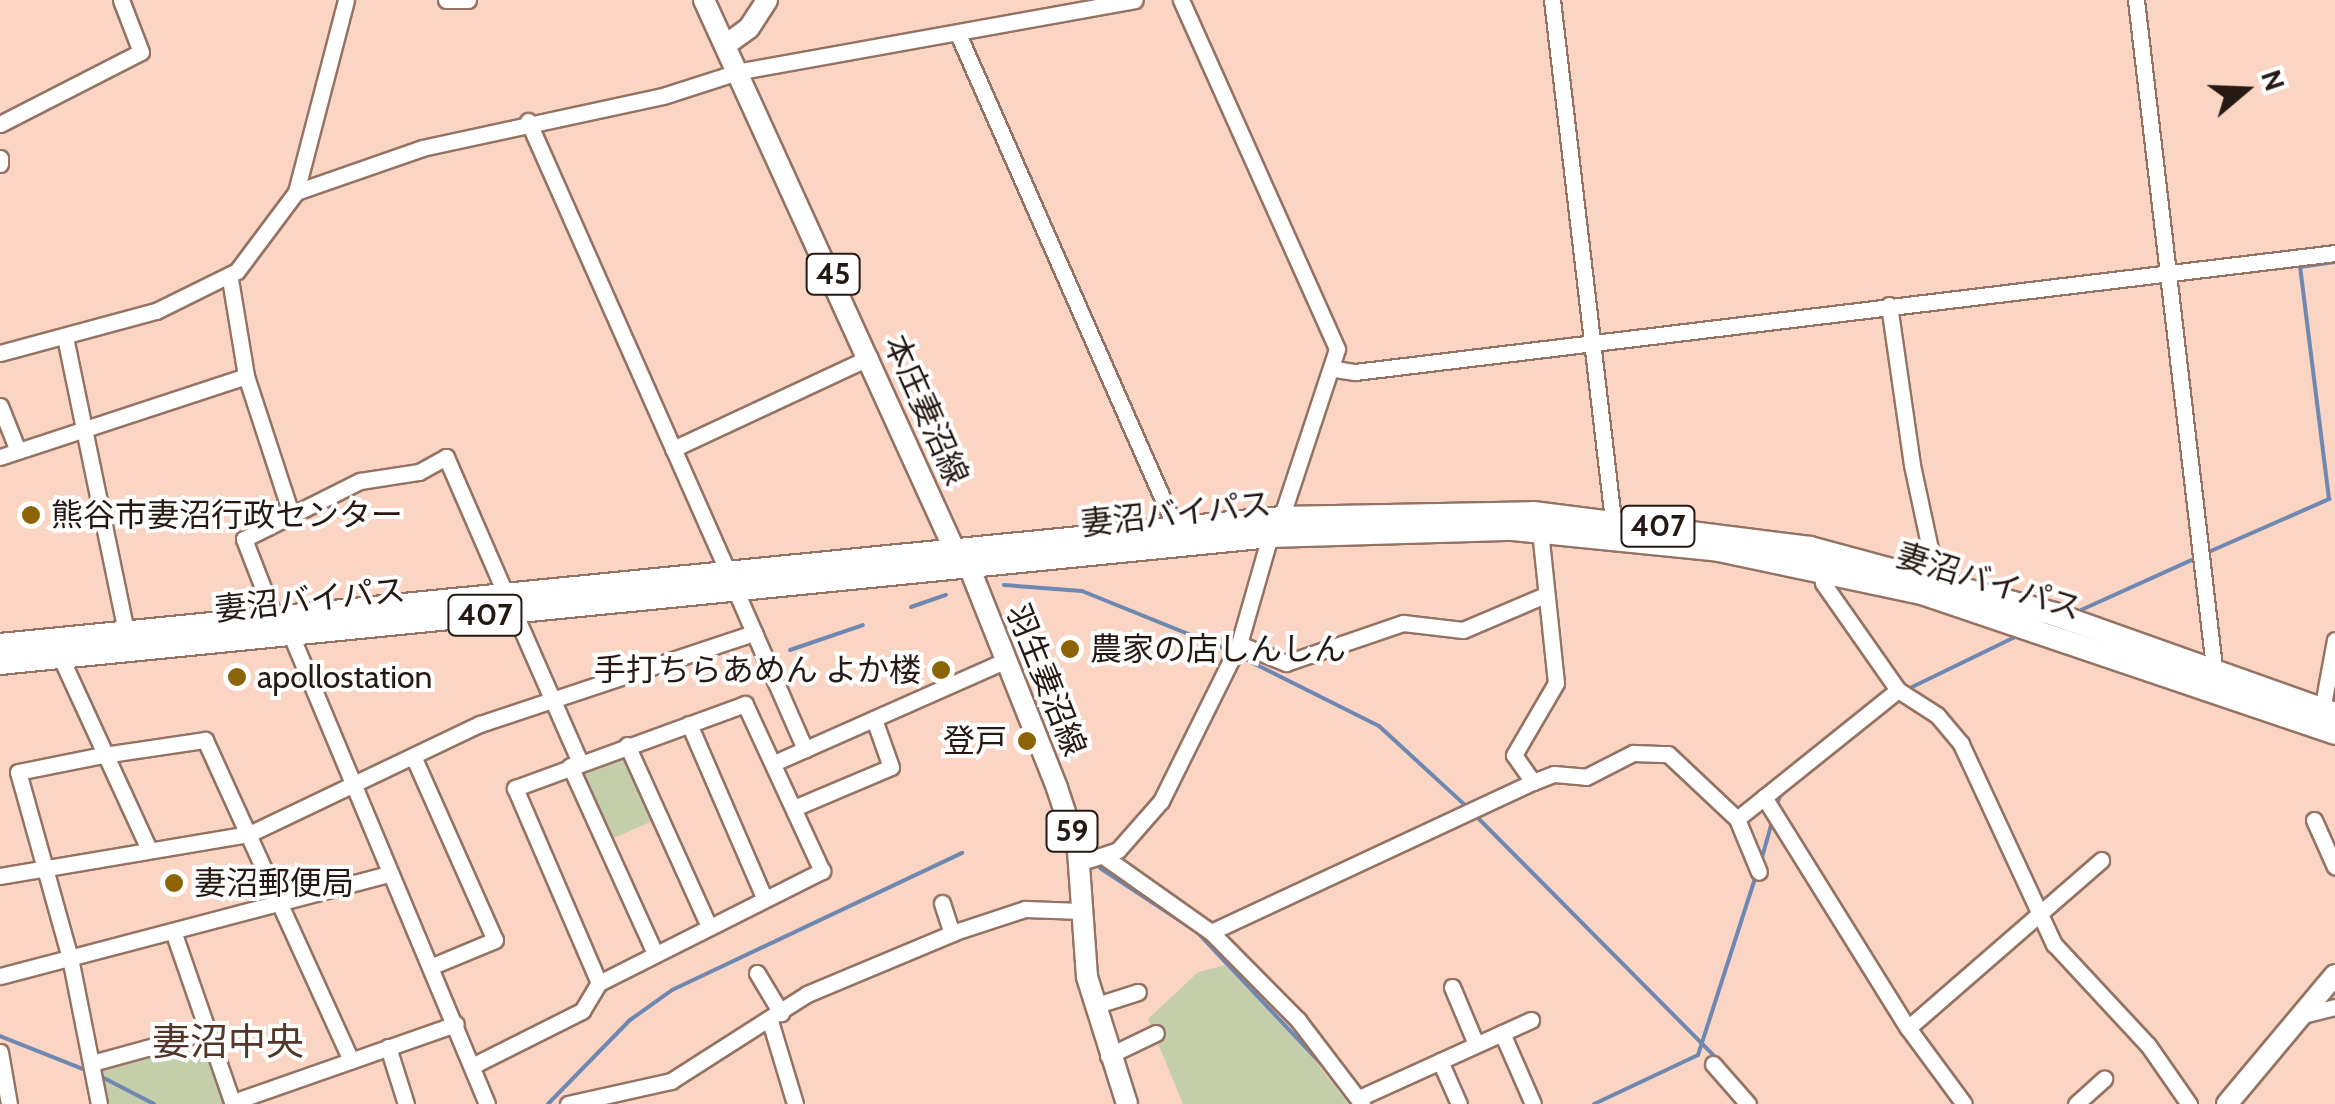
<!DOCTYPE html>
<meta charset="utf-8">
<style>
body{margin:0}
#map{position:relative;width:2335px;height:1104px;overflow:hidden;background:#fbd5c4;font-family:Cabin,"Noto Sans JP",sans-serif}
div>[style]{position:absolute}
.green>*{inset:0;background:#c5ceab;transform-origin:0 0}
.stream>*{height:4px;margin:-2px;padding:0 2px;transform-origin:2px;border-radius:2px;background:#6e88b1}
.roads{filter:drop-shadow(2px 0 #957364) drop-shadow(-2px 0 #957364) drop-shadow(0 2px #957364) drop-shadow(0 -2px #957364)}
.minor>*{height:15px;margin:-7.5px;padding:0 7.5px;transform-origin:7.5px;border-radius:7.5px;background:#fff}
.major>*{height:20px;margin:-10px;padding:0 10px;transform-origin:10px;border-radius:10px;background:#fff}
.highway>*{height:22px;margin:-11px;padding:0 11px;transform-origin:11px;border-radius:11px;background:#fff}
.dots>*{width:28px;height:28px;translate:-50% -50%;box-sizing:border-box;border:5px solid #fff;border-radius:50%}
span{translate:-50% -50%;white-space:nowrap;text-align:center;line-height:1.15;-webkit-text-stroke:8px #fff;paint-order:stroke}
.shield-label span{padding:2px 8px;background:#fff;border:2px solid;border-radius:8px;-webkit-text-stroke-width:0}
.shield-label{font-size:30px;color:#261913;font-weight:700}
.street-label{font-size:32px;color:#261913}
.poi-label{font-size:32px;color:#261913}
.left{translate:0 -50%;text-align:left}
.right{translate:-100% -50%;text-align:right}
.quarter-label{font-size:38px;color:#543628}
.north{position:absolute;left:2195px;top:40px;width:100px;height:100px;-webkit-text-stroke:8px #fff;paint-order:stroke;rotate:71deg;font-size:28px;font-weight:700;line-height:40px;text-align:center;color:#261913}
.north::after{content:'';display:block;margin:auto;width:35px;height:45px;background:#261913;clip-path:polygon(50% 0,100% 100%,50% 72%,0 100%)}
</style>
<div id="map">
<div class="green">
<div style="left:626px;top:754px;width:72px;height:50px;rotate:66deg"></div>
<div style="clip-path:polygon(1225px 965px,1308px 1052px,1349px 1104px,1183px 1104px,1148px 1019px,1198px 972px)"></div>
<div style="clip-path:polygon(206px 1036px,227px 1104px,105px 1104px,96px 1066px)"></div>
</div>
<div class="stream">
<div style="left:2204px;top:554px;width:137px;rotate:-23.7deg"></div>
<div style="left:2329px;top:499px;width:234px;rotate:-97.1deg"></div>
<div style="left:2300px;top:267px;width:35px;rotate:-8deg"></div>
<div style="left:1004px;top:585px;width:78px;rotate:4.4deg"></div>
<div style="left:1082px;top:591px;width:157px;rotate:22deg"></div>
<div style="left:911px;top:607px;width:37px;rotate:-19deg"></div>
<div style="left:2081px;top:610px;width:126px;rotate:-24.3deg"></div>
<div style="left:790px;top:650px;width:77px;rotate:-18.9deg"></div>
<div style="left:1243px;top:658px;width:152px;rotate:26.6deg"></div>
<div style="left:1379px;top:726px;width:118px;rotate:42.6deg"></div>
<div style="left:1908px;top:689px;width:119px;rotate:-25.9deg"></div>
<div style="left:1776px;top:808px;width:20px;rotate:-72deg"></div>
<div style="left:1477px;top:817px;width:339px;rotate:45.2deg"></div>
<div style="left:1761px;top:861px;width:41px;rotate:-74.2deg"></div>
<div style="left:1100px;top:868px;width:116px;rotate:33.4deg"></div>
<div style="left:1197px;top:932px;width:188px;rotate:46.7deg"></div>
<div style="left:0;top:1036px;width:95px;rotate:21.7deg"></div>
<div style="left:96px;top:1074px;width:65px;rotate:27.3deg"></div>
<div style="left:548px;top:1104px;width:117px;rotate:-45.7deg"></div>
<div style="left:630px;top:1020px;width:52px;rotate:-35.5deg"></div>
<div style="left:672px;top:990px;width:321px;rotate:-25.3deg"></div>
<div style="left:1594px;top:1104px;width:115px;rotate:-25.2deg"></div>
<div style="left:1698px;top:1055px;width:189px;rotate:-72.1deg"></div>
</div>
<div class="roads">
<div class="minor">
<div style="left:446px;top:0;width:22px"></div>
<div style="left:1181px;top:0;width:382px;rotate:65.9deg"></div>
<div style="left:1337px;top:349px;width:178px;rotate:108.3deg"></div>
<div style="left:1552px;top:0;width:524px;rotate:83.31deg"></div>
<div style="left:2136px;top:0;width:681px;rotate:83.33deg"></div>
<div style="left:958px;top:34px;width:541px;rotate:66.23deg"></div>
<div style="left:528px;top:121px;width:494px;rotate:66.1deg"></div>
<div style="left:0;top:124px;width:158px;rotate:-27.1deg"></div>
<div style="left:141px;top:52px;width:56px;rotate:-111deg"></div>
<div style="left:0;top:158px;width:6px;rotate:90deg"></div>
<div style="left:296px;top:192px;width:133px;rotate:-19.2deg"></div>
<div style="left:422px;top:148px;width:247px;rotate:-12.2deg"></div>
<div style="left:663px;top:96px;width:82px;rotate:-17.8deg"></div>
<div style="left:741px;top:71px;width:400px;rotate:-10.2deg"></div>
<div style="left:230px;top:279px;width:98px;rotate:80.6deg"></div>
<div style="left:246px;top:376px;width:151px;rotate:71.9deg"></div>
<div style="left:1889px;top:305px;width:162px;rotate:81.8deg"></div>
<div style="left:1912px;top:465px;width:129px;rotate:77.9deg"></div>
<div style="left:65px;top:337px;width:300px;rotate:78.3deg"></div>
<div style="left:0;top:353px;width:162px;rotate:-15.1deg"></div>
<div style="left:156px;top:311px;width:90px;rotate:-26.3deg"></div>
<div style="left:237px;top:271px;width:99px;rotate:-53.2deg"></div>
<div style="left:296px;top:192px;width:198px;rotate:-75.4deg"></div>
<div style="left:1335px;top:369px;width:20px;rotate:9deg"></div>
<div style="left:1355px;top:372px;width:987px;rotate:-6.92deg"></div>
<div style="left:0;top:406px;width:48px;rotate:68.2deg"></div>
<div style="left:673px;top:449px;width:217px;rotate:-25deg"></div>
<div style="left:0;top:457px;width:259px;rotate:-18.2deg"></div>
<div style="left:1821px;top:568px;width:15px;rotate:82deg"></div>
<div style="left:1823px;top:583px;width:131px;rotate:55deg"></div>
<div style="left:1898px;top:690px;width:46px;rotate:32.7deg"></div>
<div style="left:1937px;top:715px;width:38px;rotate:50deg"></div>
<div style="left:1961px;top:744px;width:221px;rotate:65.1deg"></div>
<div style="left:2054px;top:944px;width:138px;rotate:47.1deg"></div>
<div style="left:2148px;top:1045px;width:72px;rotate:55.2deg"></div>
<div style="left:735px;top:589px;width:175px;rotate:66.4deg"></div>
<div style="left:514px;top:612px;width:164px;rotate:66.3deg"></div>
<div style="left:275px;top:619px;width:86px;rotate:-111.2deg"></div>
<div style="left:244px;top:539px;width:130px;rotate:-26.6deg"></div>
<div style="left:360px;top:481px;width:60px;rotate:-8.7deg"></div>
<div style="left:419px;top:472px;width:31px;rotate:-29deg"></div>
<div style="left:446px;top:457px;width:150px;rotate:66.5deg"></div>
<div style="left:291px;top:635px;width:508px;rotate:67.32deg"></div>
<div style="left:1239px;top:644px;width:51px;rotate:22deg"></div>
<div style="left:1286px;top:663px;width:124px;rotate:-18.9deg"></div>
<div style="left:1403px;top:623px;width:60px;rotate:6.7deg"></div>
<div style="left:1463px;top:630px;width:89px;rotate:-23.1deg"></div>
<div style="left:61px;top:658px;width:210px;rotate:65.3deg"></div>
<div style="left:2322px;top:710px;width:71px;rotate:-79.5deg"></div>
<div style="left:689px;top:724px;width:189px;rotate:66.6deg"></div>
<div style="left:627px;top:745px;width:200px;rotate:65.7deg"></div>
<div style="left:413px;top:756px;width:201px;rotate:66deg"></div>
<div style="left:495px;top:940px;width:70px;rotate:157.4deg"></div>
<div style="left:774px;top:763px;width:254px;rotate:-23.9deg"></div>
<div style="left:570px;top:766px;width:205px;rotate:65.6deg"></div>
<div style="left:1533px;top:782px;width:33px;rotate:-125deg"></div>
<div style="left:1514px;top:755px;width:83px;rotate:-59.7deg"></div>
<div style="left:1556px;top:683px;width:153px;rotate:-96deg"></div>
<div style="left:1764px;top:797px;width:272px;rotate:58.1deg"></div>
<div style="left:1908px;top:1028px;width:94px;rotate:53.6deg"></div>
<div style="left:794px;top:808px;width:105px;rotate:-22.9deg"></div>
<div style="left:891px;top:767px;width:51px;rotate:-109.5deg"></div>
<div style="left:1737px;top:819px;width:57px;rotate:67.5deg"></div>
<div style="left:2314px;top:820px;width:51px;rotate:65.9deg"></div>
<div style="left:1106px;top:858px;width:128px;rotate:35.2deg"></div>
<div style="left:1211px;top:932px;width:124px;rotate:45.3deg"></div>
<div style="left:1298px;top:1020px;width:106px;rotate:52.7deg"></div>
<div style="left:1079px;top:863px;width:41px;rotate:-18.4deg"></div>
<div style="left:1118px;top:850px;width:65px;rotate:-48.7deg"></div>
<div style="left:1161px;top:801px;width:175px;rotate:-63.6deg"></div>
<div style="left:1239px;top:644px;width:112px;rotate:-74deg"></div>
<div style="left:0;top:876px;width:253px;rotate:-9.6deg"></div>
<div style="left:249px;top:834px;width:256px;rotate:-25.5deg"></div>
<div style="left:480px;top:724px;width:289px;rotate:-18.4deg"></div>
<div style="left:942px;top:903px;width:32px;rotate:72deg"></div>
<div style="left:173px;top:931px;width:183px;rotate:70.9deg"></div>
<div style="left:1211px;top:932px;width:355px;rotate:-25deg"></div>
<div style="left:1533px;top:782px;width:22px;rotate:-21deg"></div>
<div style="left:1554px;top:774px;width:32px;rotate:5deg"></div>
<div style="left:1586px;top:777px;width:53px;rotate:-27.1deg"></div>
<div style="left:1633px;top:753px;width:35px;rotate:2deg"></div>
<div style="left:1668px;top:754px;width:95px;rotate:43.3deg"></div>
<div style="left:1737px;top:819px;width:206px;rotate:-38.7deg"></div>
<div style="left:757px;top:973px;width:47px;rotate:59deg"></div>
<div style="left:0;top:976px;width:402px;rotate:-14.7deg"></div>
<div style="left:1452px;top:987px;width:62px;rotate:67.2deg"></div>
<div style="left:1094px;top:1006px;width:46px;rotate:-17.7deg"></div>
<div style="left:2299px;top:1016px;width:37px;rotate:-14deg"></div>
<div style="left:770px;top:1021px;width:87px;rotate:73.2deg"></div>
<div style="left:1908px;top:1028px;width:256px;rotate:-41deg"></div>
<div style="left:1502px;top:1033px;width:77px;rotate:66.4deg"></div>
<div style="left:388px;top:1047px;width:60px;rotate:72.5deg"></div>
<div style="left:0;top:1052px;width:53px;rotate:80.2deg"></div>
<div style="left:1108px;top:1056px;width:53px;rotate:-25.6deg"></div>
<div style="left:1440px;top:1061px;width:47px;rotate:66.2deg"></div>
<div style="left:92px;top:1063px;width:121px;rotate:-15.3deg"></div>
<div style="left:1713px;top:1064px;width:53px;rotate:48.8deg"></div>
<div style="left:474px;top:1065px;width:121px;rotate:-26.6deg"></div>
<div style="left:582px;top:1011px;width:33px;rotate:-59deg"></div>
<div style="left:599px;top:983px;width:250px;rotate:-26.7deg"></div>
<div style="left:822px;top:871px;width:184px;rotate:-114.8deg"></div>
<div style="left:745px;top:704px;width:245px;rotate:159.9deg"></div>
<div style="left:515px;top:788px;width:212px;rotate:66.7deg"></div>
<div style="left:1359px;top:1098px;width:189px;rotate:-24.4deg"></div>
<div style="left:233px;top:1102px;width:236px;rotate:-19.3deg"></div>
<div style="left:99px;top:1104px;width:149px;rotate:-101.2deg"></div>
<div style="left:70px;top:958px;width:193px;rotate:-105.6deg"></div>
<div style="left:18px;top:772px;width:87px;rotate:-11.3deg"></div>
<div style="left:103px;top:755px;width:103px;rotate:-8.4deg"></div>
<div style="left:205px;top:740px;width:349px;rotate:65.5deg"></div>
<div style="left:568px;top:1104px;width:106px;rotate:-12.6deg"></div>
<div style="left:671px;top:1081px;width:161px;rotate:-32.6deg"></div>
<div style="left:807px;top:994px;width:160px;rotate:-22.7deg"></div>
<div style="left:955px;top:932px;width:74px;rotate:-18.2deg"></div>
<div style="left:1025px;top:909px;width:57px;rotate:2deg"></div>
<div style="left:2076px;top:1104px;width:38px;rotate:-42deg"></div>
</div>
<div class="major">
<div style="left:704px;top:0;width:605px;rotate:65.51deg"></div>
<div style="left:955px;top:551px;width:23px;rotate:50deg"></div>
<div style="left:970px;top:569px;width:236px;rotate:68.3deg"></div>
<div style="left:1057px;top:788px;width:66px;rotate:71.6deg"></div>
<div style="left:1078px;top:851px;width:126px;rotate:85.9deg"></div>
<div style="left:1087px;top:977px;width:133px;rotate:72.5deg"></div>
<div style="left:727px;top:44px;width:27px;rotate:-36deg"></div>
<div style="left:749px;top:28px;width:33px;rotate:-57deg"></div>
<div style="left:2227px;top:1104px;width:168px;rotate:-50.1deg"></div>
</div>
<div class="highway">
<div style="left:0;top:645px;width:1287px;rotate:-5.66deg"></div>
<div style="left:1281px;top:518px;width:252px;rotate:-1.1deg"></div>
<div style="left:1533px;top:513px;width:279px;rotate:7.2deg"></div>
<div style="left:1810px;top:548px;width:253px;rotate:15.1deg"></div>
<div style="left:2054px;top:614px;width:298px;rotate:19.6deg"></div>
<div style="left:0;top:663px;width:1276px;rotate:-5.71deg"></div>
<div style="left:1270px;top:536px;width:243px;rotate:-1.7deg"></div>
<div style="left:1513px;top:529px;width:207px;rotate:5.8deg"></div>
<div style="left:1719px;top:550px;width:208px;rotate:12deg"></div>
<div style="left:1922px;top:593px;width:436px;rotate:18.7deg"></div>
</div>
</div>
<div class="dots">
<div style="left:31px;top:515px;background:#8c6406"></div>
<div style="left:1070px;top:649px;background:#8c6406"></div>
<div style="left:941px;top:670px;background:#8c6406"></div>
<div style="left:237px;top:677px;background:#8c6406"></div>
<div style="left:1027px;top:741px;background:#8c6406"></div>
<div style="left:174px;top:883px;background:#8c6406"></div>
</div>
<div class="shield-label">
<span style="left:833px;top:274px">45</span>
<span style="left:1658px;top:526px">407</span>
<span style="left:485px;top:615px">407</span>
<span style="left:1072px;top:831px">59</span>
</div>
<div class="street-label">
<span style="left:926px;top:410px;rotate:66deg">本庄妻沼線</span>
<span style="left:1176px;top:514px;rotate:-6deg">妻沼バイパス</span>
<span style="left:1989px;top:582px;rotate:17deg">妻沼バイパス</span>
<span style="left:310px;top:600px;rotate:-6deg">妻沼バイパス</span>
<span style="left:1046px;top:680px;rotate:68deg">羽生妻沼線</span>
</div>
<div class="poi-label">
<span class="left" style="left:51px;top:515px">熊谷市妻沼行政センター</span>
<span class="left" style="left:1090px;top:649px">農家の店しんしん</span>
<span class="right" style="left:921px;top:670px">手打ちらあめん よか楼</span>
<span class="left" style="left:257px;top:677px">apollostation</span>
<span class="right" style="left:1007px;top:741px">登戸</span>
<span class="left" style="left:194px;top:883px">妻沼郵便局</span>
</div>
<div class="quarter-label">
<span style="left:228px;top:1042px">妻沼中央</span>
</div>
<div class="north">N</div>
</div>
